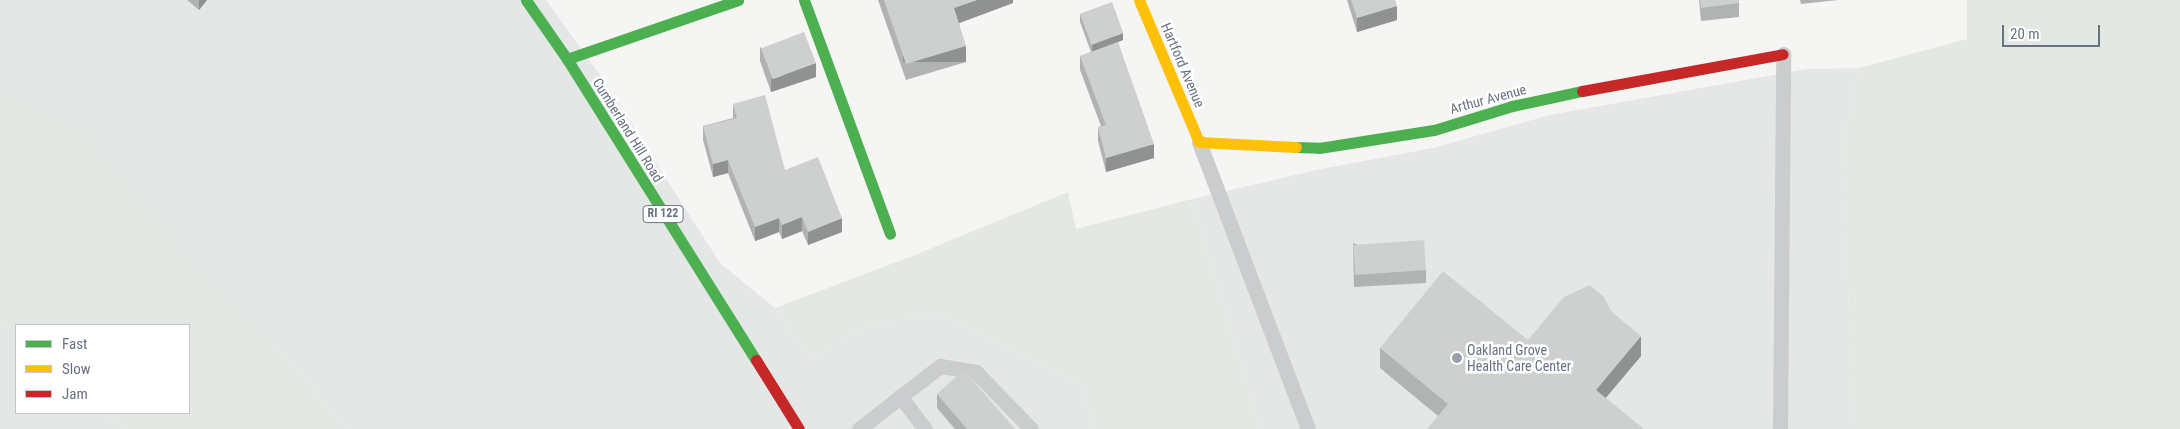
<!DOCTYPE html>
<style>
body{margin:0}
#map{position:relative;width:2180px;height:429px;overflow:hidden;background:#f5f5f4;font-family:"Roboto Condensed",sans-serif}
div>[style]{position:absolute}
.built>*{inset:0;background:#e5e7e7}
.green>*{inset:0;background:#e4e8e3}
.lane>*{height:15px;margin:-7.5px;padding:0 7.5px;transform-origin:7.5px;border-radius:7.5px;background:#cbccce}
.fast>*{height:11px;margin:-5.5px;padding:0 5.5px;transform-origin:5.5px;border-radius:5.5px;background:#4caf50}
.slow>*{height:11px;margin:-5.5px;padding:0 5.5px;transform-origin:5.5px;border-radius:5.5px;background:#ffc107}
.jam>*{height:11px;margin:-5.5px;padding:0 5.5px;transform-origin:5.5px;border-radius:5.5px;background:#c62828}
.wall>*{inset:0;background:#b1b3b3}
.shaded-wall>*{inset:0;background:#909292;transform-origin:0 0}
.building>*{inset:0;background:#ced0d0;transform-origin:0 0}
.dots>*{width:14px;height:14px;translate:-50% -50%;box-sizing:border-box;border:2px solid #fff;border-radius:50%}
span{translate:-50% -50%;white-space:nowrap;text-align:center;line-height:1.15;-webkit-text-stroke:5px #fff;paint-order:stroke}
.shield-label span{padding:1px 4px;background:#fff;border:1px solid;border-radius:4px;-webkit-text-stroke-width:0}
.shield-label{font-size:12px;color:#687282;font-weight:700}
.street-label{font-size:14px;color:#687282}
.poi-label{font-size:14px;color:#687282}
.left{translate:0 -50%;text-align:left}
.legend{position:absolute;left:15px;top:324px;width:175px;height:90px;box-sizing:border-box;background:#fff;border:1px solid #c3c7cd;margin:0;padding:6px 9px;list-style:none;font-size:15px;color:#687282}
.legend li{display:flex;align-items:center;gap:10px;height:25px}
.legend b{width:25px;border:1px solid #c3c7cd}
.scale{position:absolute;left:2002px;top:25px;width:98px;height:22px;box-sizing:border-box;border:2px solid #687282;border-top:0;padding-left:6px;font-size:15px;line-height:18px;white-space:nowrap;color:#687282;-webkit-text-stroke:4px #fff;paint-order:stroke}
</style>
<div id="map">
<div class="built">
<div style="clip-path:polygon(0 0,546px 0,600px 75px,720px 263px,775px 308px,812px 361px,856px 330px,937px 312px,1083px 387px,1094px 429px,345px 429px,287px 356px,155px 219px,0 91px)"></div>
<div style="clip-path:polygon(1859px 68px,1843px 141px,1853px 429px,1260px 429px,1192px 199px,1321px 169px,1433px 148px,1550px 115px,1807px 69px)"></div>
<div style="clip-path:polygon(0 323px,16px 337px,16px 413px,104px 413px,122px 429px,0 429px)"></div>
</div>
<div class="green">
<div style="clip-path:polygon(1967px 0,2180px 0,2180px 429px,1853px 429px,1843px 141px,1859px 68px,1967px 39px)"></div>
<div style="clip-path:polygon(0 91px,89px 134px,155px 218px,287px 356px,345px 429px,122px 429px,104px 413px,189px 413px,189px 325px,16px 325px,16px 337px,0 323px)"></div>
<div style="clip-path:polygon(1068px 192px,1076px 229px,1192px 199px,1260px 429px,1094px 429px,1083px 387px,937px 312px,856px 330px,812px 361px,775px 308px,915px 255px)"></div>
</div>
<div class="lane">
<div style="left:1199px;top:142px;width:307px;rotate:69.2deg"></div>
<div style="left:900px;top:396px;width:41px;rotate:52.9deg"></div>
<div style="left:859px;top:429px;width:103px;rotate:-37.9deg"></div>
<div style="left:940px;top:366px;width:36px;rotate:9deg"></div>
<div style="left:976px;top:372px;width:79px;rotate:46deg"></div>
<div style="left:1780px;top:429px;width:375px;rotate:-89.5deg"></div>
</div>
<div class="fast">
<div style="left:526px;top:0;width:72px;rotate:55.2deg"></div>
<div style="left:567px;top:59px;width:355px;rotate:57.9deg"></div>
<div style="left:804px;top:0;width:249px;rotate:69.8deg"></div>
<div style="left:567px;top:59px;width:181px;rotate:-19deg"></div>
<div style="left:1296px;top:147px;width:23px;rotate:2deg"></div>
<div style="left:1319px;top:148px;width:116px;rotate:-8.9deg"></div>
<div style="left:1434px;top:130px;width:82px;rotate:-17.1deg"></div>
<div style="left:1512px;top:106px;width:72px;rotate:-12.1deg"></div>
</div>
<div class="slow">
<div style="left:1139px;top:0;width:154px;rotate:67.1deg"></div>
<div style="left:1199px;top:142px;width:97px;rotate:3deg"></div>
</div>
<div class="jam">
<div style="left:1582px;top:91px;width:204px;rotate:-10.4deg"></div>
<div style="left:756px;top:360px;width:81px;rotate:58.1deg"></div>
</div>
<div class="wall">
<div style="clip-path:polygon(187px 0,207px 0,199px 10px)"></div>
<div style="clip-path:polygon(878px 0,1013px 0,1013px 3px,959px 23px,966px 62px,906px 80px)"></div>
<div style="clip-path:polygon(1347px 0,1395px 0,1397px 20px,1357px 32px)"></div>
<div style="clip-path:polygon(1699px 0,1739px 0,1739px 17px,1701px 21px)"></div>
<div style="clip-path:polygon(1800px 0,1838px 0,1801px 4px)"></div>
<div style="clip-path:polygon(1080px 14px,1123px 40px,1118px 42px,1154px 158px,1106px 172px,1098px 141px,1098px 127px,1101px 126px,1080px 70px,1080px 56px,1091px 52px,1080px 22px)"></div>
<div style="clip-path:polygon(760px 47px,816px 77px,771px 92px,760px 61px)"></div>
<div style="clip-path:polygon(733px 104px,785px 170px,842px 232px,808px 245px,802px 231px,782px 239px,779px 232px,755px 241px,728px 173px,713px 177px,703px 140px,703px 126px,733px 118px)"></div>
<div style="clip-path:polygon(1353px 243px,1426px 270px,1426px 283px,1354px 287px)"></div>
<div style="clip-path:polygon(1611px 311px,1641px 356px,1606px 398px,1438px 416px,1380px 368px,1380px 348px,1528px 340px)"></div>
<div style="clip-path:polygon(937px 394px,1015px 429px,955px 429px,937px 408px)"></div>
</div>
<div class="shaded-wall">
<div style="clip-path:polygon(199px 0,207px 0,199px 10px)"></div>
<div style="clip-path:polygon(977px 0,1013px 0,1013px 3px,954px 25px,954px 8px)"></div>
<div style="clip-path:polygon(1397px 6px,1397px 20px,1357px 32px,1357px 18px)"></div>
<div style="clip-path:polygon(1123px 33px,1123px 40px,1092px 52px,1092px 45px)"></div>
<div style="left:966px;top:46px;width:16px;height:63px;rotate:90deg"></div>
<div style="clip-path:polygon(816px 63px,816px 77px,771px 92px,771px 79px)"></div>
<div style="clip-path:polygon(1154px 144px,1154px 158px,1106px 172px,1106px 158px)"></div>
<div style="clip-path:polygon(728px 160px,728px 173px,713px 177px,713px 164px)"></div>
<div style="clip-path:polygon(802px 217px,802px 231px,782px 239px,782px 225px)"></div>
<div style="clip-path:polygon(779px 218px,779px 232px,755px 241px,755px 227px)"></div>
<div style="clip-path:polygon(842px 218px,842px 232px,808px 245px,808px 232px)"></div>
<div style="clip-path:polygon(1641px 336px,1641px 356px,1596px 409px,1596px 390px)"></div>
</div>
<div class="building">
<div style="clip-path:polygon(884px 0,977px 0,954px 8px,966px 46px,906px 64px)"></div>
<div style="clip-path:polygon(1351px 0,1395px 0,1397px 6px,1357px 18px)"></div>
<div style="clip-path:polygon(1700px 0,1739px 0,1739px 3px,1701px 8px)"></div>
<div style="left:1112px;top:2px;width:33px;height:34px;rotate:70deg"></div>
<div style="left:804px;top:32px;width:33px;height:46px;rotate:69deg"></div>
<div style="clip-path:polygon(1118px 42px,1154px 144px,1106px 158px,1098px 127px,1106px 125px,1080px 56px)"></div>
<div style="clip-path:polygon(765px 95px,785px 170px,818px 157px,842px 218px,808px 232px,802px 217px,782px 225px,779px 218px,755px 227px,728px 160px,713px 164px,703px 126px,737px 118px,733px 104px)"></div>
<div style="left:1424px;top:240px;width:30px;height:71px;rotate:86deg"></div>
<div style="clip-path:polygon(1443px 271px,1528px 340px,1564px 297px,1590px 285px,1604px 297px,1611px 311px,1641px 336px,1596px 390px,1644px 429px,1427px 429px,1448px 404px,1380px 348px)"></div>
<div style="clip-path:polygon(964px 370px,1015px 429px,967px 429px,937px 394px)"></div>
</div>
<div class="dots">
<div style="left:1457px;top:358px;background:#99a0aa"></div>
</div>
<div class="shield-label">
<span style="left:663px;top:214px">RI 122</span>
</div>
<div class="street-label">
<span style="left:1183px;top:65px;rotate:67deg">Hartford Avenue</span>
<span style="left:1488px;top:99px;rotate:-15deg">Arthur Avenue</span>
<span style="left:628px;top:130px;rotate:58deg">Cumberland Hill Road</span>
</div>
<div class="poi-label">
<span class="left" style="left:1467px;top:358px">Oakland Grove<br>Health Care Center</span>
</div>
<ul class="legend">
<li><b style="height:6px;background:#4caf50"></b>Fast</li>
<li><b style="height:6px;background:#ffc107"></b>Slow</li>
<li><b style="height:6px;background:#c62828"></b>Jam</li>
</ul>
<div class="scale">20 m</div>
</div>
